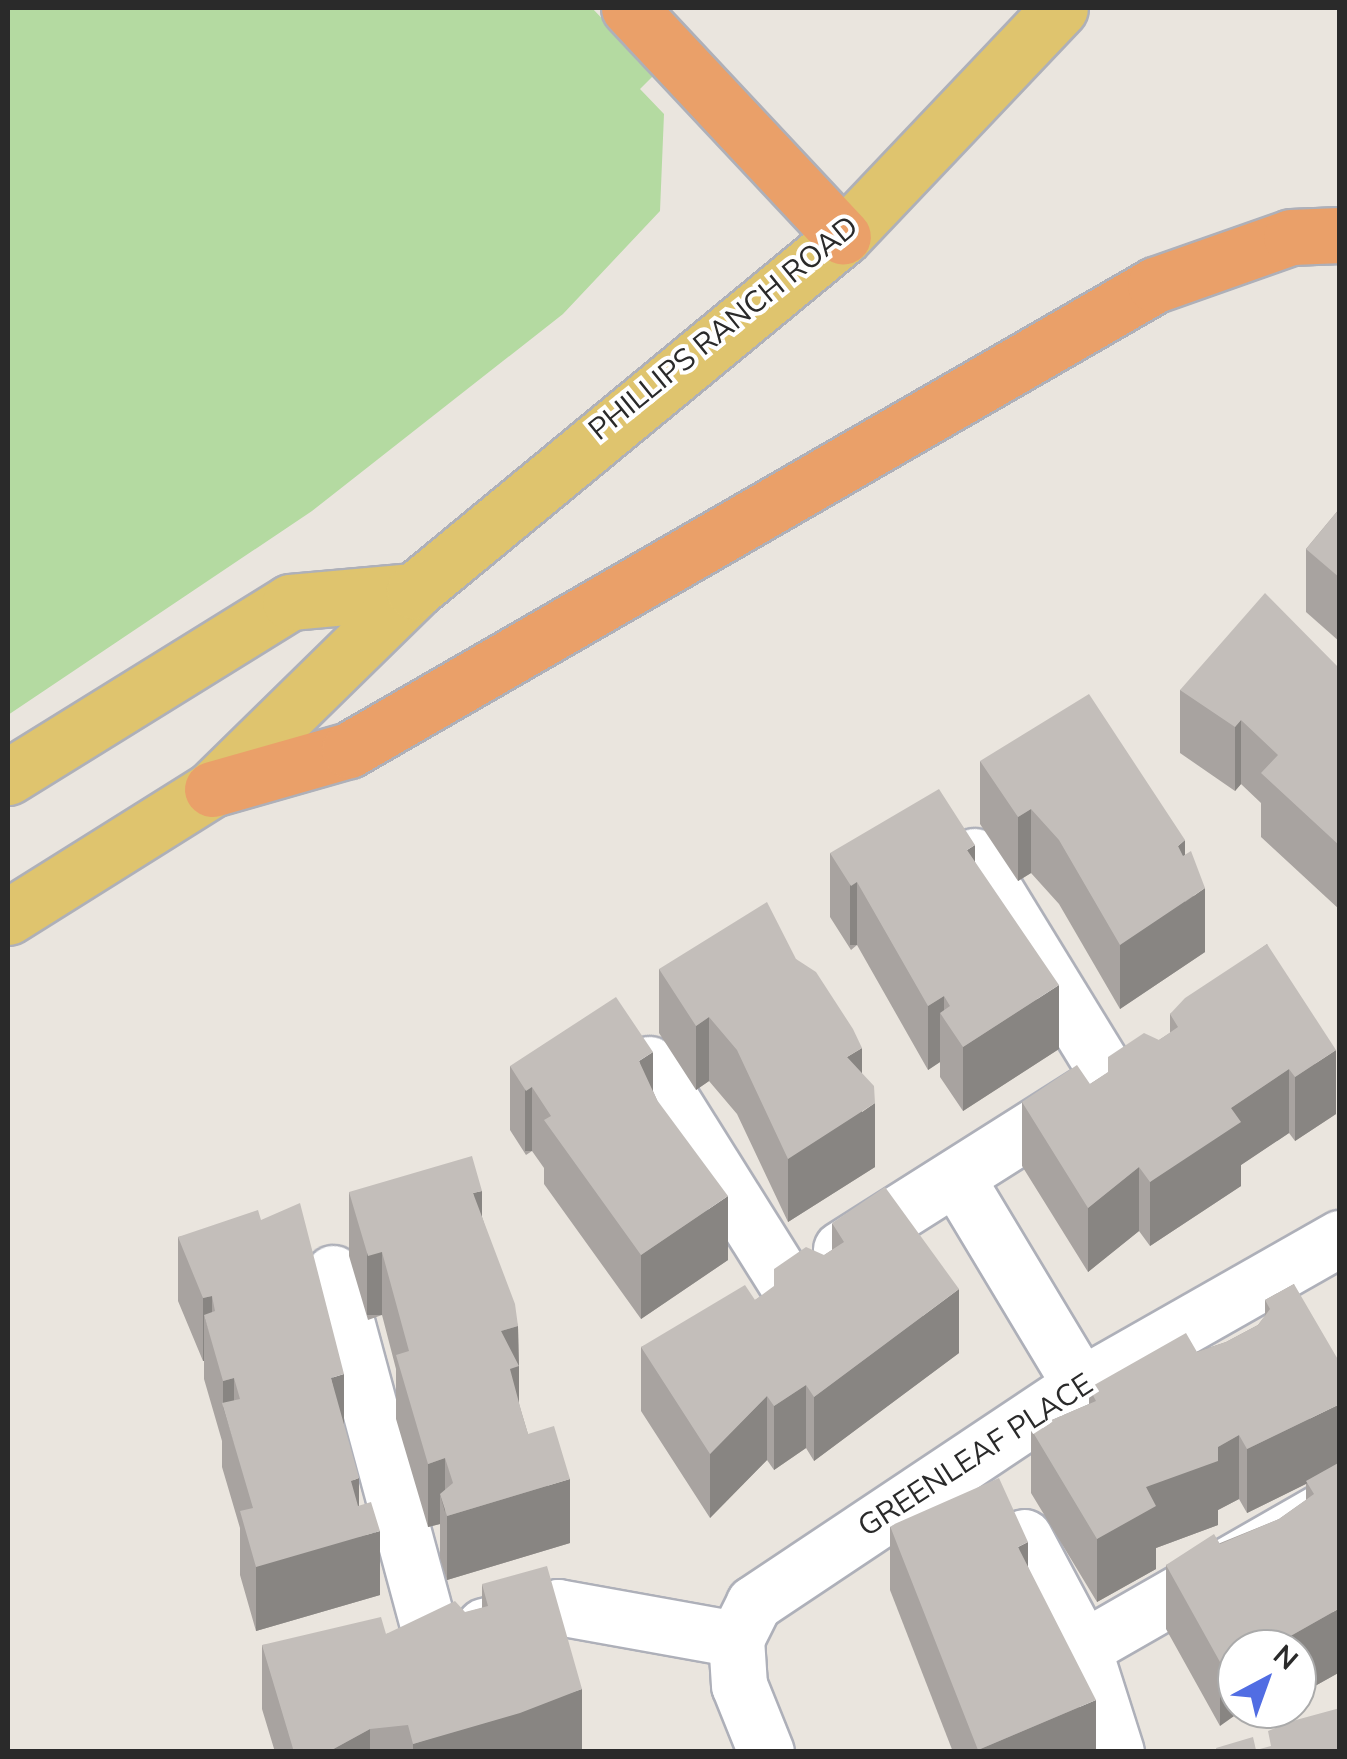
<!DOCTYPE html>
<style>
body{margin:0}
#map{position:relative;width:1347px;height:1759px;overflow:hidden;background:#eae5de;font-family:"Nunito Sans",sans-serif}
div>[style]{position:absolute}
.green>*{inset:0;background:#b4daa1}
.roads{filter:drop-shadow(2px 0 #aeb0b9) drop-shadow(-2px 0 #aeb0b9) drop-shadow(0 2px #aeb0b9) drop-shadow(0 -2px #aeb0b9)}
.minor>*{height:55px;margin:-27.5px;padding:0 27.5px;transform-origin:27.5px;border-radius:27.5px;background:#fff}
.primary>*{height:55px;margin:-27.5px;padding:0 27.5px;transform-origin:27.5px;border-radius:27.5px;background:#dfc46e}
.motorway>*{height:55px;margin:-27.5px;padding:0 27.5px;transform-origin:27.5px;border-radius:27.5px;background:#eaa069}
.wall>*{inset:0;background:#a8a3a0}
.shaded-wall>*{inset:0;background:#888582;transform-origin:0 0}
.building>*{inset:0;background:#c3beba}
span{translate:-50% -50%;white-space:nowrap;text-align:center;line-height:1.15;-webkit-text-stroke:8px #fff;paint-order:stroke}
.street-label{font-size:30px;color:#2a2a2a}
.frame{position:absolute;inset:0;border:10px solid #2a2a2a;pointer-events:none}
.north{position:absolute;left:1217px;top:1629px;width:100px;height:100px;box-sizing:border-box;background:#fff;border:2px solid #aaa;border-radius:50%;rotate:41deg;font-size:28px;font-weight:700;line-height:40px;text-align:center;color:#2a2a2a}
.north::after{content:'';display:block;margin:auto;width:35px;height:45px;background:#516de3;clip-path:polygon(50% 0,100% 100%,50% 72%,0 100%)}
</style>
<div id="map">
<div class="green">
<div style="clip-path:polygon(8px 8px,592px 8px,655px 74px,640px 89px,664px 114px,660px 211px,563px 314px,312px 511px,8px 715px)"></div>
</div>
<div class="roads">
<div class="minor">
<div style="left:974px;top:856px;width:260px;rotate:58.5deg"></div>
<div style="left:649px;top:1064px;width:257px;rotate:57.9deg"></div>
<div style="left:957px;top:1179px;width:240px;rotate:59deg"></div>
<div style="left:841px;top:1249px;width:289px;rotate:-32.3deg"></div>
<div style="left:333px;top:1273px;width:379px;rotate:74.9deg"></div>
<div style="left:1024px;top:1537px;width:126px;rotate:62deg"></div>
<div style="left:1083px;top:1648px;width:109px;rotate:72.4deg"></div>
<div style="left:484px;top:1626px;width:76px;rotate:-14.4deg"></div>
<div style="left:558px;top:1607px;width:181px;rotate:10.2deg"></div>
<div style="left:1083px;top:1648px;width:296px;rotate:-29.8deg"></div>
<div style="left:766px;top:1752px;width:72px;rotate:-111.9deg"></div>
<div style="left:739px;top:1685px;width:46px;rotate:-93.7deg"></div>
<div style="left:736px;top:1639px;width:40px;rotate:-63.4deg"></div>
<div style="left:754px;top:1603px;width:393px;rotate:-33.7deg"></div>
<div style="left:1081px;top:1385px;width:298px;rotate:-29.6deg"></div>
</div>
<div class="primary">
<div style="left:8px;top:777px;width:332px;rotate:-31.8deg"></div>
<div style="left:290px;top:602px;width:124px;rotate:-5.1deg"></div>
<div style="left:8px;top:917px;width:241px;rotate:-32.1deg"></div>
<div style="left:212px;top:789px;width:283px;rotate:-44.4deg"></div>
<div style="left:414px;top:591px;width:556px;rotate:-39.53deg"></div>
<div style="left:843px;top:237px;width:315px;rotate:-46.5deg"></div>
</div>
<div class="motorway">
<div style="left:629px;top:8px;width:313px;rotate:46.9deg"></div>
<div style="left:212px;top:789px;width:142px;rotate:-15.9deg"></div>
<div style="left:349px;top:750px;width:931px;rotate:-29.98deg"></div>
<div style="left:1155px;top:285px;width:144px;rotate:-19.4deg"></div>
<div style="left:1291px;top:237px;width:49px;rotate:-2.3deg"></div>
</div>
</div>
<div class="wall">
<div style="clip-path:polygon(1340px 508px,1340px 642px,1306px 612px,1306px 549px)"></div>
<div style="clip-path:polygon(1340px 669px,1340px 910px,1261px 837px,1261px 803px,1241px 784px,1235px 791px,1180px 753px,1180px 690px)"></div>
<div style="clip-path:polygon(980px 761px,1185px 855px,1205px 952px,1120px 1009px,1059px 904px,1031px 873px,1018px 881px,980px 824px)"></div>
<div style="clip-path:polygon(830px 853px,975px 862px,1059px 1049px,963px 1111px,940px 1077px,940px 1062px,928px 1070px,857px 945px,851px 950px,830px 917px)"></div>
<div style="clip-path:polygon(1267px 944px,1336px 1114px,1295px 1141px,1289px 1133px,1241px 1165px,1241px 1186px,1150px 1246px,1139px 1231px,1088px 1272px,1022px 1166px,1022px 1102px,1090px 1084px,1170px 1033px,1170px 1014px)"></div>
<div style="clip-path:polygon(796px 959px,875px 1167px,788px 1222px,737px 1114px,709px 1081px,696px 1090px,659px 1033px,659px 969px)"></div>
<div style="clip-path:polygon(510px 1066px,653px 1091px,728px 1260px,641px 1319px,544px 1184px,544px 1168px,532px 1151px,526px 1155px,510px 1130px)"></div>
<div style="clip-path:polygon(349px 1192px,482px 1217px,518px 1326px,519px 1404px,528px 1434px,570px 1543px,447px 1580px,440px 1558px,440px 1524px,428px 1527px,396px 1419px,396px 1369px,382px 1315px,368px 1320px,349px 1256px)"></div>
<div style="clip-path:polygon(261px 1220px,344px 1426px,359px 1506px,380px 1595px,256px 1631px,240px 1575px,240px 1528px,222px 1467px,222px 1441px,204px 1379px,204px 1361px,203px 1361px,178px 1301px,178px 1237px)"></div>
<div style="clip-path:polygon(832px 1223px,959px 1353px,814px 1461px,806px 1448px,774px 1470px,767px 1460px,710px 1518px,641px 1411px,641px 1347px,755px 1300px,832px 1250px)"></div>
<div style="clip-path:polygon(1294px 1284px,1340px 1672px,1297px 1696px,1297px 1649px,1237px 1649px,1220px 1726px,1166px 1629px,1166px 1565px,1279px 1519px,1306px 1500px,1306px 1484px,1247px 1513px,1239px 1499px,1218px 1510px,1218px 1525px,1156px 1548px,1156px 1569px,1097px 1602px,1031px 1493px,1031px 1429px,1089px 1404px,1089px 1388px,1226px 1342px,1258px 1325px,1265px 1316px,1265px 1300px)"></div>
<div style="clip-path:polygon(890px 1526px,1028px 1567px,1096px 1752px,953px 1752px,890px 1590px)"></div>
<div style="clip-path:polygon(482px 1584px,582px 1752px,275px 1752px,262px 1709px,262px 1645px,386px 1634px,482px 1608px)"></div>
</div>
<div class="shaded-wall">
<div style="clip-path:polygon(1241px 720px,1241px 784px,1235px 791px,1235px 727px)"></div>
<div style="clip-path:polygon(1031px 809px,1031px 873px,1018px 881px,1018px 817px)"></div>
<div style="clip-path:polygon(1185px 840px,1185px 902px,1205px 888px,1205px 952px,1120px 1009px,1120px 945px,1178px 846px)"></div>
<div style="clip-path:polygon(975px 845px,975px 908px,967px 850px)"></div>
<div style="left:857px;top:882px;width:63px;height:7px;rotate:90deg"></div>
<div style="clip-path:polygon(1059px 985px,1059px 1049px,963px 1111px,963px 1047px)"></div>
<div style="clip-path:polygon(944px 996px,944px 1018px,940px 1013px,940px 1062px,928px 1070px,928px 1006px)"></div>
<div style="clip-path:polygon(709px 1017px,709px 1081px,696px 1090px,696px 1026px)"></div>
<div style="clip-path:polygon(862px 1048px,862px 1112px,875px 1103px,875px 1167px,788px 1222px,788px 1159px,847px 1057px)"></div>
<div style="clip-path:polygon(1336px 1050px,1336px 1114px,1295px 1141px,1295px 1077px)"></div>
<div style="clip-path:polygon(653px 1052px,653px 1116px,639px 1061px)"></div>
<div style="clip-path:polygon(1289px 1069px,1289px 1133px,1241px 1165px,1241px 1186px,1150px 1246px,1150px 1182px,1231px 1108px)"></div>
<div style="left:532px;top:1087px;width:64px;height:7px;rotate:90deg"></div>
<div style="clip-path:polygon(1139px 1167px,1139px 1231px,1088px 1272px,1088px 1208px)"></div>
<div style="clip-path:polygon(482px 1191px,482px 1255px,473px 1193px)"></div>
<div style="clip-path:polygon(728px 1196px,728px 1260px,641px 1319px,641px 1255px)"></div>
<div style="left:382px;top:1252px;width:63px;height:15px;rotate:90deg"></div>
<div style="clip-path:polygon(959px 1289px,959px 1353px,814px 1461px,814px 1397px)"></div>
<div style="clip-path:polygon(212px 1296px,212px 1340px,204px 1315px,204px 1361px,203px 1361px,203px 1298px)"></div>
<div style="clip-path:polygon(518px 1326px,519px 1366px,519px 1430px,501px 1331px)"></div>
<div style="clip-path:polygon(344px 1374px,344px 1438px,331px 1378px)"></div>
<div style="clip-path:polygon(234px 1378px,234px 1442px,223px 1407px,223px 1381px)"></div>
<div style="clip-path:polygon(806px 1385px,806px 1448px,774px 1470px,774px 1406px)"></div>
<div style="clip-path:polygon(767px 1396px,767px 1460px,710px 1518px,710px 1454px)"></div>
<div style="clip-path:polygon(1340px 1404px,1340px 1467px,1247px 1513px,1247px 1449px)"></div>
<div style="clip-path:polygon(1239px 1435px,1239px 1499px,1218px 1510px,1218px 1525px,1156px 1548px,1156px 1569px,1097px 1602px,1097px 1539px,1146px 1487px)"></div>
<div style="clip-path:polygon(445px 1458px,445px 1512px,440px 1494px,440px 1524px,428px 1527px,428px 1464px)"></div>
<div style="clip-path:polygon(359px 1478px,359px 1537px,380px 1531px,380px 1595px,256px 1631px,256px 1567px,351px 1481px)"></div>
<div style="clip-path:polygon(570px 1479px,570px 1543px,447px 1580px,447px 1516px)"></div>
<div style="clip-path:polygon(1028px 1542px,1028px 1606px,1018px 1547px)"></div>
<div style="clip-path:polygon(1340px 1608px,1340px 1672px,1297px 1696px,1297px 1649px,1271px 1649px,1271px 1647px)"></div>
<div style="clip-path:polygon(1263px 1632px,1263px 1649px,1238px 1649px)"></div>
<div style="clip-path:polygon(1237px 1650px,1237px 1709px,1244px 1709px,1220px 1726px,1220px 1662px)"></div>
<div style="clip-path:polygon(582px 1689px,582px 1752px,413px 1752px,413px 1744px)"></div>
<div style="clip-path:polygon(1096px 1700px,1096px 1752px,978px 1752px,978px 1750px)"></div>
<div style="clip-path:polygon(370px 1729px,370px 1752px,328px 1752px)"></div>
</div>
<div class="building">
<div style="clip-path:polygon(1340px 508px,1340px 578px,1306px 549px)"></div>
<div style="clip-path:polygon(1265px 593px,1340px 669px,1340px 846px,1261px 773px,1278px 755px,1241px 720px,1235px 727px,1180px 690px)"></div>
<div style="clip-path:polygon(1089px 694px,1185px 840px,1178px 846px,1183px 856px,1191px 851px,1205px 888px,1120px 945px,1059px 840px,1031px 809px,1018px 817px,980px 761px)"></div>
<div style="clip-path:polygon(939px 789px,975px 845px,967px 850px,1059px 985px,963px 1047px,940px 1013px,950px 1006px,944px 996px,928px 1006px,857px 882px,851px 886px,830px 853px)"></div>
<div style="clip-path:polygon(767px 902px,796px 959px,816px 972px,853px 1029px,862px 1048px,847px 1057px,874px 1086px,875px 1103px,788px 1159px,737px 1050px,709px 1017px,696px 1026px,659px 969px)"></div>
<div style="clip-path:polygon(1267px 944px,1336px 1050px,1295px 1077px,1289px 1069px,1231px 1108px,1241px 1122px,1150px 1182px,1139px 1167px,1088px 1208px,1022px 1102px,1077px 1065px,1090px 1084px,1108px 1072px,1108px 1057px,1144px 1033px,1159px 1040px,1178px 1027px,1170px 1014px,1185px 998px)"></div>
<div style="clip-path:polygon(616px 997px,653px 1052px,639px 1061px,657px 1100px,728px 1196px,641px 1255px,544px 1120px,551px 1116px,532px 1087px,526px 1091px,510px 1066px)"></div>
<div style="clip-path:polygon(472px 1156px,482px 1191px,473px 1193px,515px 1304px,518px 1326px,501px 1331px,519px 1366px,510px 1369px,522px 1414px,528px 1434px,554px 1426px,570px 1479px,447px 1516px,440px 1494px,453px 1483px,445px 1458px,428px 1464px,396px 1355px,409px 1351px,382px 1252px,368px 1256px,349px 1192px)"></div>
<div style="clip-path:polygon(885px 1187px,959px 1289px,814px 1397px,806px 1385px,774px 1406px,767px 1396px,710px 1454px,641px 1347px,745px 1285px,755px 1300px,774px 1286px,774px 1269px,806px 1247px,824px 1255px,844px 1242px,832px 1223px)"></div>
<div style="clip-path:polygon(300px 1203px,344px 1374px,331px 1378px,359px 1478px,351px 1481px,358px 1506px,371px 1502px,380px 1531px,256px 1567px,240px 1511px,253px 1508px,222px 1403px,240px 1399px,234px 1378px,223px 1381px,204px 1315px,215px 1311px,212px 1296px,203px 1298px,178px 1237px,258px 1210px,261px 1220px)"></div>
<div style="clip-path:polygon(1294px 1284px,1340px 1363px,1340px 1404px,1247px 1449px,1239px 1435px,1218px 1447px,1218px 1461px,1146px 1487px,1156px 1506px,1097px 1539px,1031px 1429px,1096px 1401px,1089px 1388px,1186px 1333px,1197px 1352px,1226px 1342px,1258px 1325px,1270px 1309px,1265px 1300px)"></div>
<div style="clip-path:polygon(1340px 1462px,1340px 1608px,1271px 1647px,1263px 1632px,1220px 1662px,1166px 1565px,1214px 1534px,1220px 1544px,1279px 1519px,1314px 1494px,1306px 1481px)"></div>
<div style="clip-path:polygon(999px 1478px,1028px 1542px,1018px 1547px,1096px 1700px,978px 1750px,890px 1526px)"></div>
<div style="clip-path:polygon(547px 1566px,582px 1689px,520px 1713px,413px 1744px,408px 1725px,370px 1729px,328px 1752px,294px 1752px,262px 1645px,381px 1617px,386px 1634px,455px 1601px,465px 1612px,488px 1606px,482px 1584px)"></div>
<div style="clip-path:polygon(1340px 1708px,1340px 1752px,1217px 1752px,1216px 1748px,1253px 1737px,1256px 1750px,1271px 1746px,1268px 1731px,1296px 1720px)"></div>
</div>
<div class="street-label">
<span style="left:724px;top:329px;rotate:-39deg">PHILLIPS RANCH ROAD</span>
<span style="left:976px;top:1456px;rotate:-33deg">GREENLEAF PLACE</span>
</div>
<div class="frame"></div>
<div class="north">N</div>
</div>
